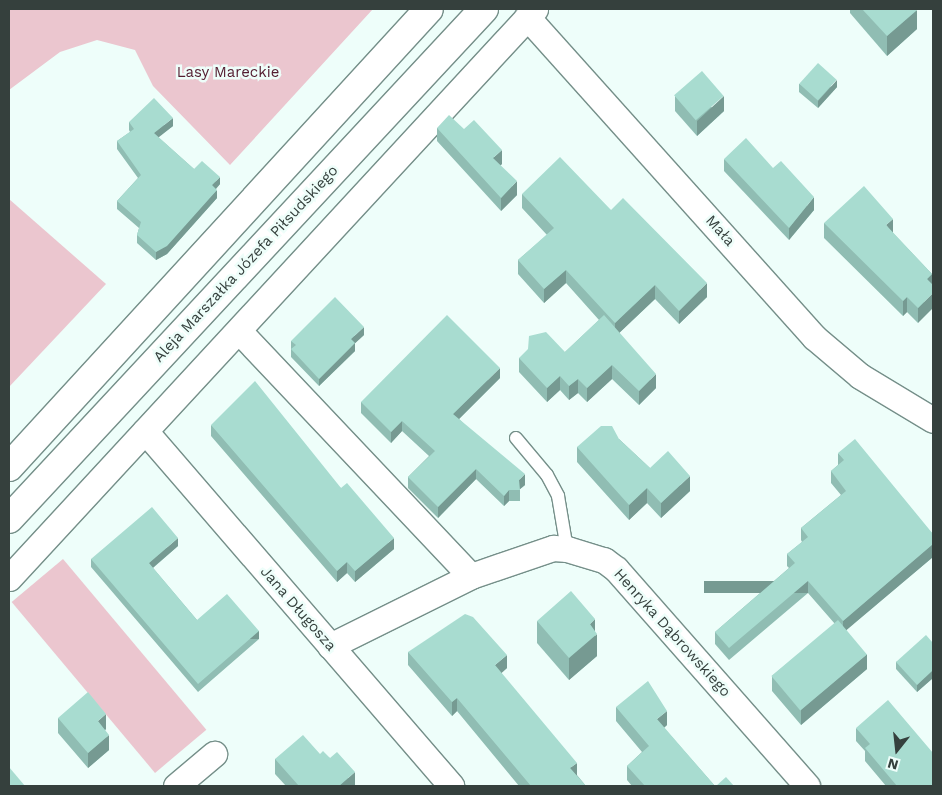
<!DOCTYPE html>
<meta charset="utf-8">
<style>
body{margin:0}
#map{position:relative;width:942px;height:795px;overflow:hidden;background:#eefefa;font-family:"Work Sans",sans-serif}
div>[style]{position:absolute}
.green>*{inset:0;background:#ebc6cf;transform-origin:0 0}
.roads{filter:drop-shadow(1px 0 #758f89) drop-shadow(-1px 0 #758f89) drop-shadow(0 1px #758f89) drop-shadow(0 -1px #758f89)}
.service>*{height:12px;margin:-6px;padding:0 6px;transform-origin:6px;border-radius:6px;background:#fff}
.minor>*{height:25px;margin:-12.5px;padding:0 12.5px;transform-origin:12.5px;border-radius:12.5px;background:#fff}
.secondary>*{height:28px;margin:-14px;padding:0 14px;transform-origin:14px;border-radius:14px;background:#fff}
.wall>*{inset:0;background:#90bdb3}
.shaded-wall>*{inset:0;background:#769a92;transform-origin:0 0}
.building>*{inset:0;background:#a8dcd0;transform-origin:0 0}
span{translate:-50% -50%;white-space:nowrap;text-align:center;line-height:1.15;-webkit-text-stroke:5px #eefefa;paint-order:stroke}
.park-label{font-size:15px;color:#531b2f}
.street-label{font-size:15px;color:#35403d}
.frame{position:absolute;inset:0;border:10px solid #35403d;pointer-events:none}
.north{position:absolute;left:872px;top:725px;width:50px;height:50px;-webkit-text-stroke:4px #eefefa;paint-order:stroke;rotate:196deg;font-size:14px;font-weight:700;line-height:20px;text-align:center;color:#35403d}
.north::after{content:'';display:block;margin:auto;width:18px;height:22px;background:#35403d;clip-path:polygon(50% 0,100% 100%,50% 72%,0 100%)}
</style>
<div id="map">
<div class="green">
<div style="clip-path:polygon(9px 9px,373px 9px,230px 165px,153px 86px,135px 50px,97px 40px,60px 52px,9px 90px)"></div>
<div style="clip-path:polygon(9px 199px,106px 284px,9px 387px)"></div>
<div style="left:63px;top:559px;width:223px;height:67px;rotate:50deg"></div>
</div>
<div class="roads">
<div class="service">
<div style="left:516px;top:438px;width:48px;rotate:50deg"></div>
<div style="left:547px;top:475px;width:24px;rotate:62deg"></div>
<div style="left:558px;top:496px;width:54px;rotate:80.4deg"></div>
</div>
<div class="minor">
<div style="left:527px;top:17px;width:430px;rotate:48.1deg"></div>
<div style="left:814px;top:337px;width:60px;rotate:40.3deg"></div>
<div style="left:860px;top:376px;width:85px;rotate:31.1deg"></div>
<div style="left:239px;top:331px;width:337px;rotate:46.6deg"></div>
<div style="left:145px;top:431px;width:469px;rotate:49.2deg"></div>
<div style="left:9px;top:578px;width:775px;rotate:-47.25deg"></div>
<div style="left:330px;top:646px;width:157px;rotate:-26.4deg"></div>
<div style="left:471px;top:576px;width:87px;rotate:-18.9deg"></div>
<div style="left:553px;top:548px;width:14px;rotate:4deg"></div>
<div style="left:567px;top:549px;width:39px;rotate:17deg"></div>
<div style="left:604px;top:560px;width:15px;rotate:37deg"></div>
<div style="left:616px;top:569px;width:289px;rotate:48.6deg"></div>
<div style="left:176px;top:786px;width:50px;rotate:-40.1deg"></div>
</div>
<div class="secondary">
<div style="left:9px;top:467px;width:621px;rotate:-47.48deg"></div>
<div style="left:9px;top:519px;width:697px;rotate:-47.04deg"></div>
</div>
</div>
<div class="wall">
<div style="clip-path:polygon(850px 9px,916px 9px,917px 29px,887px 56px,850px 13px)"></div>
<div style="clip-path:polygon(799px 84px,837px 87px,818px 108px,799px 92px)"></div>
<div style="clip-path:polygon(675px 96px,724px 111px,697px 136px,675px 111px)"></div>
<div style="clip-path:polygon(129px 122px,173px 126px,158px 137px,194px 169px,220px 184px,216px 189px,217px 198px,167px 254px,156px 260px,137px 243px,137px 235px,139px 228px,117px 209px,117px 201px,138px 178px,117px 149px,117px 141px,130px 132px,129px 130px)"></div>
<div style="clip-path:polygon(437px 128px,464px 129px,502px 164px,500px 165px,517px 195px,501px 211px,437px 141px)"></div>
<div style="clip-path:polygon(724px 159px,814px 210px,789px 240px,724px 171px)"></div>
<div style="clip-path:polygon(522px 194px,611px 210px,707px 297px,679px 324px,655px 299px,619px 333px,656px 388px,639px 405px,612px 379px,587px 402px,578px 393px,569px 400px,560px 390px,547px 402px,519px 372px,519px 358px,565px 352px,599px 320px,566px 283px,544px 303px,518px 274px,518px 260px,547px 235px,522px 208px)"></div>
<div style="clip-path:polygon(824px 223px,893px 233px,932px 274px,918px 323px,907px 312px,903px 316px,824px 238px)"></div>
<div style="clip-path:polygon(364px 335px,355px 343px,355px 351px,319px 386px,291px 357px,291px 341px)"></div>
<div style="clip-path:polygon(500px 378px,459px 419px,525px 485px,520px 489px,520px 501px,509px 501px,504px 506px,476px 479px,438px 518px,408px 488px,408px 477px,429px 456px,402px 431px,391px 443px,361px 413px,361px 402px)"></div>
<div style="clip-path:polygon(211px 425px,341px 488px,394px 549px,355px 582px,347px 573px,337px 582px,211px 436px)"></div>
<div style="clip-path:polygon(619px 439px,650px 468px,690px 491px,661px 518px,647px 503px,629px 520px,577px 462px,577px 447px)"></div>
<div style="clip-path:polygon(838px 453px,933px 534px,933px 557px,846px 630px,867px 669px,801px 725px,772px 691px,772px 676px,835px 624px,808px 593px,729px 660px,715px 644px,715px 632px,789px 568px,787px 566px,787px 554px,802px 542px,801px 540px,801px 528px,841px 495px,831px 483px,831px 471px,838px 465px)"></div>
<div style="clip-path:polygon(178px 546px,153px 568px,197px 620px,259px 639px,198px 692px,91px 567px,91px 559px)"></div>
<div style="clip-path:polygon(537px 621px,595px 632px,597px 656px,569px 680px,537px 643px)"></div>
<div style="clip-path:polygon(933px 643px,933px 678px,917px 692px,896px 669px,896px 662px)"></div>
<div style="clip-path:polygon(408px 652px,507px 668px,501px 673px,577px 775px,586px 786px,519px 786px,457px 711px,452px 716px,408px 665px)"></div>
<div style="clip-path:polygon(616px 707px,667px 725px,664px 728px,715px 786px,632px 786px,627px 780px,627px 766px,642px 752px,616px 721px)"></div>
<div style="clip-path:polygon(58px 718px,106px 729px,105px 730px,109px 750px,88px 768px,58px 733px)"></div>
<div style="clip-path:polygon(856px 728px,933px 786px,886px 786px,865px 761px,865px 751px,856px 741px)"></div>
<div style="clip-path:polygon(320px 754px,330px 758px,355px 786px,286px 786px,275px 774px,275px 759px)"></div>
</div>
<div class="shaded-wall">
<div style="clip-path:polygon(917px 10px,917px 29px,887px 56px,887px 36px)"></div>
<div style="clip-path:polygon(837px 80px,837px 87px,818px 108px,818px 101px)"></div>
<div style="clip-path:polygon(724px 96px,724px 111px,697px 136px,697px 121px)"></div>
<div style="clip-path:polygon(173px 118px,173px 126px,154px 141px,154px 133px)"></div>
<div style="clip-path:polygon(502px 150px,502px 164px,493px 172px,493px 158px)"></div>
<div style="clip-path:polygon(220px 177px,220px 184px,212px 193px,212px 185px)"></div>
<div style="clip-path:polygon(517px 181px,517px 195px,501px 211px,501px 198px)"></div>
<div style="clip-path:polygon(217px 190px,217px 198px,167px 254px,156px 260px,156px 252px)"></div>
<div style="clip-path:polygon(814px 197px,814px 210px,789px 240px,789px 228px)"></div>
<div style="clip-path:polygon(893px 219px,893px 234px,886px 225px)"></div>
<div style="clip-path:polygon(566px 270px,566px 283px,544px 303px,544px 289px)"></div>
<div style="clip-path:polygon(932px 274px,932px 289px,927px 279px)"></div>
<div style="clip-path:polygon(707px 283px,707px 297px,679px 324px,679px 311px)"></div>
<div style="clip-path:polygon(655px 285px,655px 299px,615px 337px,615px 323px)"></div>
<div style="clip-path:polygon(933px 293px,933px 308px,918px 323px,918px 308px)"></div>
<div style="clip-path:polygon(907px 297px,907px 312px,903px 316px,903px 301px)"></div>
<div style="clip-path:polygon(364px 327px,364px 335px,351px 347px,351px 339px)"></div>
<div style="clip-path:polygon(355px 343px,355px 351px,319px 386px,319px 379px)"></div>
<div style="clip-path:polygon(612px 365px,612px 379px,587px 402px,587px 388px)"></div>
<div style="clip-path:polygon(500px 368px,500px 378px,453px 425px,453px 414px)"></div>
<div style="clip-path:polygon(656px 374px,656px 388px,639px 405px,639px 391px)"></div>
<div style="clip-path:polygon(560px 376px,560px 390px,547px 402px,547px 388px)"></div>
<div style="clip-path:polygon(578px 379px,578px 393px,569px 400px,569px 386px)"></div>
<div style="clip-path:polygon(402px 421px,402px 431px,391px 443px,391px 432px)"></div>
<div style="clip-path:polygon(476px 469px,476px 479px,438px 518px,438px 507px)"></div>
<div style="clip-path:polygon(525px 474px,525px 485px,519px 490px,519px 480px)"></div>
<div style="clip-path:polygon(690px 476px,690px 491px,661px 518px,661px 503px)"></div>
<div style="clip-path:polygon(647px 488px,647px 503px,629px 520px,629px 505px)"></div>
<div style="clip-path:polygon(509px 490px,509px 501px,504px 506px,504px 496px)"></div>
<div style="clip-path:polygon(178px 538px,178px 546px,149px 571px,149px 563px)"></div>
<div style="clip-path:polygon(394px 538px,394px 549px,355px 582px,355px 571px)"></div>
<div style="clip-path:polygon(933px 544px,933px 557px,843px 633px,843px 621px)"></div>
<div style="clip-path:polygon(347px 562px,347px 573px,337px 582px,337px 571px)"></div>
<div style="left:808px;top:581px;width:12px;height:104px;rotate:90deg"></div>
<div style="clip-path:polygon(595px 619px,595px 636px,597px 634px,597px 656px,569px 680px,569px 658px,590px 624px)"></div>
<div style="left:259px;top:631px;width:8px;height:81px;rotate:90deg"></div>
<div style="clip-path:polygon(867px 654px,867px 669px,801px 725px,801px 710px)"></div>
<div style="clip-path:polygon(507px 655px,507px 668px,495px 679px,495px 665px)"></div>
<div style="clip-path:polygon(933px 670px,933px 678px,917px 692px,917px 685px)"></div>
<div style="clip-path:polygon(457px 698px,457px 711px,452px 716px,452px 702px)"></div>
<div style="clip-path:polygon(667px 711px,667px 725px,657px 733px,657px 719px)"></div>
<div style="clip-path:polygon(106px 714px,106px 729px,98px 737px,98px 721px)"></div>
<div style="clip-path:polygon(109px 735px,109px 750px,88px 768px,88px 753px)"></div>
<div style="clip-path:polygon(577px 763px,577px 776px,570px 768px)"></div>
<div style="clip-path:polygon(355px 772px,355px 786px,339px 786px)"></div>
</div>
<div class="building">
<div style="clip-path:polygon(862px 9px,916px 9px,917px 10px,887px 36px)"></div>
<div style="left:818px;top:63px;width:25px;height:28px;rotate:42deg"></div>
<div style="left:702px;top:71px;width:33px;height:37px;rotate:49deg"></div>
<div style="clip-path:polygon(154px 98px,173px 118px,154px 133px,194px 169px,202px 161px,220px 177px,212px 185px,217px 190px,167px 246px,156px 252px,137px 235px,141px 222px,117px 201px,141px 175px,117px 141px,134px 129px,129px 122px)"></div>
<div style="clip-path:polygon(449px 115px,464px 129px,474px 120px,502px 150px,493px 158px,517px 181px,501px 198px,437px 128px)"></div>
<div style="clip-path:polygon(746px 138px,773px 168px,781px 161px,814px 197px,789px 228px,724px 159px)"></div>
<div style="clip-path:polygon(560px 157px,611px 210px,623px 198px,707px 283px,679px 311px,655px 285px,615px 323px,566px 270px,544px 289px,518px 260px,554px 228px,522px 194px)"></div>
<div style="clip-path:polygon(864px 186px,893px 219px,886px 225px,932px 274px,927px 279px,933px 285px,933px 293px,918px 308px,907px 297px,903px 301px,824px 223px)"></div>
<div style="clip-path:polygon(335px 297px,364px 327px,351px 339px,355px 343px,319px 379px,291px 349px,296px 345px,291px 341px)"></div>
<div style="clip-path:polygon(447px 315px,500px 368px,453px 414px,525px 474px,519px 480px,520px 490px,509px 490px,504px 496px,476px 469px,438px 507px,408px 477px,435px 451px,402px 421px,391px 432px,361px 402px)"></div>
<div style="clip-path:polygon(604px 315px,656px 374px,639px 391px,612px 365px,587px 388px,578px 379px,569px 386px,560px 376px,547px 388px,519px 358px,528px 349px,529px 336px,546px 332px,565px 352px)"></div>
<div style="clip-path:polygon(255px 381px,341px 488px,347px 483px,394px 538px,355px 571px,347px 562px,337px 571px,211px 425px)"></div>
<div style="clip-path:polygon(601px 426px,612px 426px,619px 439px,650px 468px,668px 451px,690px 476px,661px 503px,647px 488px,629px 505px,577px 447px)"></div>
<div style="clip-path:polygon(855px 439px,933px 534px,933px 544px,843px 621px,808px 581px,729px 648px,715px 632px,795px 563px,787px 554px,808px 537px,801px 528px,846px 491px,831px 471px,844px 460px,838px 453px)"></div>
<div style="clip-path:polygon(152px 507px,178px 538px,149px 563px,197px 620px,227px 594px,259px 631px,198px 684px,91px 559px)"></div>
<div style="clip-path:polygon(571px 591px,595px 619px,590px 624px,597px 634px,569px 658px,537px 621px)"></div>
<div style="clip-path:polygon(465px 614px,473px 617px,507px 655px,495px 665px,577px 763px,570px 768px,586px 786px,531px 786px,457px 698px,452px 702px,408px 652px)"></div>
<div style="left:838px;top:620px;width:45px;height:87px;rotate:50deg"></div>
<div style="clip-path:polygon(926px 635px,933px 643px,933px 670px,917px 685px,896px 662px)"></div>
<div style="clip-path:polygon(648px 681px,667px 711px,657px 719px,715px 786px,645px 786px,627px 766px,649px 746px,616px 707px)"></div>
<div style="clip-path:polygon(88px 692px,106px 714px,98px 721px,109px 735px,88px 753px,58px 718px)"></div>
<div style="clip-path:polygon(888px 700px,933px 753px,933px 786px,897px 786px,865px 748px,870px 744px,856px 728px)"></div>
<div style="clip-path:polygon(303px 735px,320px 754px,323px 751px,330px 758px,337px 752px,355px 772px,339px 786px,299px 786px,275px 759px)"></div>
<div style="clip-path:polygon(9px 767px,25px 786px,9px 786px)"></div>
<div style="clip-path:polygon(726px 777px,734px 786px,716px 786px)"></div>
</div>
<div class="park-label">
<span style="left:228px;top:73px">Lasy Mareckie</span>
</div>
<div class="street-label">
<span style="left:720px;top:231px;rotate:48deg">Mała</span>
<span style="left:246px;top:264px;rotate:-47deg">Aleja Marszałka Józefa Piłsudskiego</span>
<span style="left:298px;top:609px;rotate:49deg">Jana Długosza</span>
<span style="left:672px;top:633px;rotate:48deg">Henryka Dąbrowskiego</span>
</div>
<div class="frame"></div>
<div class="north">N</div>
</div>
